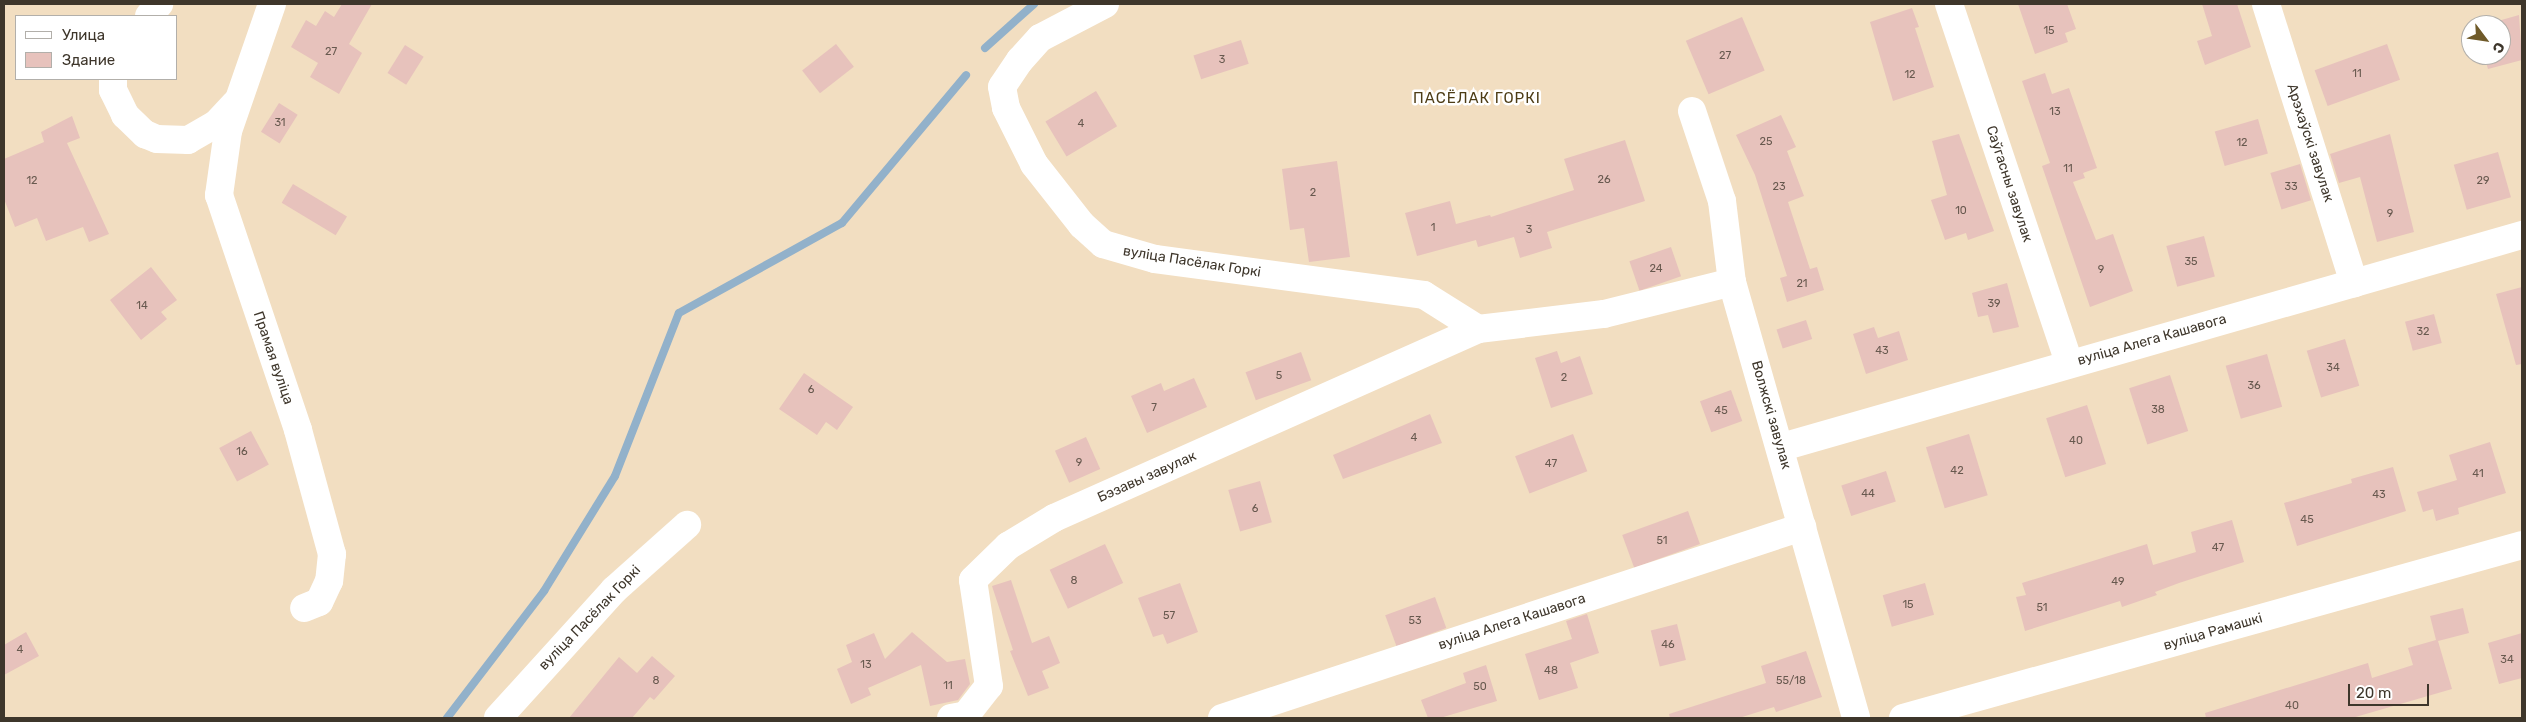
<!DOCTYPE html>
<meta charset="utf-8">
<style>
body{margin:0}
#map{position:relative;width:2526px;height:722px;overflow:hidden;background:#f2dec1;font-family:Rubik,sans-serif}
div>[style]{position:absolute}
.stream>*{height:8px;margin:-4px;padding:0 4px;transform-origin:4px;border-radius:4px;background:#92b1ca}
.building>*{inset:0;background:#e7c2bc;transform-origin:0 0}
.minor>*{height:28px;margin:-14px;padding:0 14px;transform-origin:14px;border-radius:14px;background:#fff}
span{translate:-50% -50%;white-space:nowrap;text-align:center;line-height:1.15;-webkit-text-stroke:5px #fff;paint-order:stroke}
.number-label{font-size:11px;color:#68594f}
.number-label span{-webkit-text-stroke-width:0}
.street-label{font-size:14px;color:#3e362b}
.neighbourhood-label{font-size:15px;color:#4d3c15;letter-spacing:1px}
.frame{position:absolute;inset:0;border:5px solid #3e362b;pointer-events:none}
.legend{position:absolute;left:15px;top:15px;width:162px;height:65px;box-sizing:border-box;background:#fff;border:1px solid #b2afaa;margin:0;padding:6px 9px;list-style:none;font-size:15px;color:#3e362b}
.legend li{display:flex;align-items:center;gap:10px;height:25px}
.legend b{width:25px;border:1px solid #b2afaa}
.north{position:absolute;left:2461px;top:15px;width:50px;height:50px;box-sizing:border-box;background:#fff;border:1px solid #b2afaa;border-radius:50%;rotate:121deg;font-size:14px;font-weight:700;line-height:20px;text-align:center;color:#3e362b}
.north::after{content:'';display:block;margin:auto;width:18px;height:22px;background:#6f5a29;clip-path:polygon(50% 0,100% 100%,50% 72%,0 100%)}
.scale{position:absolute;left:2348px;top:684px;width:81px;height:22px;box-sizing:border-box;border:2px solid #3e362b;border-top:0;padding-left:6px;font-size:15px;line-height:18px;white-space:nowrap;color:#3e362b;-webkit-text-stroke:4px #fff;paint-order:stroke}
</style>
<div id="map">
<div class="stream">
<div style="left:985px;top:48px;width:66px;rotate:-41.9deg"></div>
<div style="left:447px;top:718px;width:160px;rotate:-52.6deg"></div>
<div style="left:544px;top:591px;width:135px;rotate:-58.3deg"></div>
<div style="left:615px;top:476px;width:175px;rotate:-68.6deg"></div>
<div style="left:679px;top:313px;width:186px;rotate:-28.9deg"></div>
<div style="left:842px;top:223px;width:193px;rotate:-50deg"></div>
</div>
<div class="building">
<div style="clip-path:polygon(342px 4px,372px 4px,349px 44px,362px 53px,339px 94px,310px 77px,318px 63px,291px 47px,306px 20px,316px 26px,325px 11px,334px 17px)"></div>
<div style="clip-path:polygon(2018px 4px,2067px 4px,2076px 29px,2065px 33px,2068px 42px,2035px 54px)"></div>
<div style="clip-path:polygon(2202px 4px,2237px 4px,2251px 47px,2205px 65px,2197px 41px,2212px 36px)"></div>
<div style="clip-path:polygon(1912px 8px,1919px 27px,1915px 28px,1934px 87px,1893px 101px,1870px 22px)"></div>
<div style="clip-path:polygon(2519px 15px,2522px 60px,2488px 69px,2484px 55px,2501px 55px,2501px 25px,2484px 25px)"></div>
<div style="left:1742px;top:17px;width:58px;height:61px;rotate:67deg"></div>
<div style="left:1241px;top:40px;width:25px;height:50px;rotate:72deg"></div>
<div style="left:836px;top:44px;width:29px;height:43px;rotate:52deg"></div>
<div style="left:2387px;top:44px;width:38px;height:77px;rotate:70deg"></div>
<div style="left:405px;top:45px;width:22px;height:33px;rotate:32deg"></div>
<div style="clip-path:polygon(2045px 73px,2052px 94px,2069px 88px,2097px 168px,2083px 173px,2085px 178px,2073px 182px,2096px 240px,2113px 234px,2133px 291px,2090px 307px,2042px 166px,2050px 163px,2022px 81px)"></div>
<div style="left:1096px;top:91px;width:41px;height:59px;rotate:59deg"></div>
<div style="left:279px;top:103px;width:22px;height:34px;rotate:32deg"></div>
<div style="clip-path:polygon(1781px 115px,1796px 147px,1787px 151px,1804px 196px,1788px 202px,1810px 269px,1817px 267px,1824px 290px,1787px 302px,1780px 278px,1787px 276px,1755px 175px,1736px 135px)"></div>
<div style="clip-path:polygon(72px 116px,80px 138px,67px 143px,109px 234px,89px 242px,83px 227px,46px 241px,37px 218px,15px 227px,4px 199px,4px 159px,44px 142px,41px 132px)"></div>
<div style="left:2258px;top:119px;width:36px;height:45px;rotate:74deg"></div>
<div style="clip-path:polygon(1959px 134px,1994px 231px,1968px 240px,1966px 233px,1945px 240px,1931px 200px,1947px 195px,1932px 141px)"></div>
<div style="clip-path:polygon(2390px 134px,2414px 232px,2377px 242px,2360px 177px,2339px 183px,2330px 154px)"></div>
<div style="clip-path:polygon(1625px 140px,1645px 201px,1547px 232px,1552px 248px,1520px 258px,1514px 237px,1478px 247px,1476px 240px,1417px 256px,1405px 213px,1450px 201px,1456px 224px,1490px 215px,1491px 217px,1574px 190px,1564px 159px)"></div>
<div style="left:2498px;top:152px;width:47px;height:46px;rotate:74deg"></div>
<div style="clip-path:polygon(1337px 161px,1350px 257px,1309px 262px,1304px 228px,1290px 230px,1282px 169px)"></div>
<div style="left:2300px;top:164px;width:38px;height:31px;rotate:73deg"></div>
<div style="left:293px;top:184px;width:63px;height:22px;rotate:31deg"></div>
<div style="left:2204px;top:236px;width:42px;height:39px;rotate:75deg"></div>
<div style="left:1671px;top:247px;width:31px;height:44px;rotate:71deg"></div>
<div style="clip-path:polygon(151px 267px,177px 300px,161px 312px,167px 319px,141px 340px,110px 300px)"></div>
<div style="clip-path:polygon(2007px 283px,2019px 327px,1993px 333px,1988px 315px,1978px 317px,1972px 293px)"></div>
<div style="clip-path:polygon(2522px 287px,2522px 364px,2516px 365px,2496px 294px)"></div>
<div style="left:2434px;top:314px;width:30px;height:30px;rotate:75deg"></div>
<div style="left:1806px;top:320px;width:20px;height:31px;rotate:72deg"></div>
<div style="clip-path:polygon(1874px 327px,1878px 338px,1899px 331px,1908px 360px,1866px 374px,1853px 334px)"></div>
<div style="left:2345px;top:339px;width:49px;height:40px;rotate:73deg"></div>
<div style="clip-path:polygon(1557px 351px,1561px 363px,1580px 356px,1593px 394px,1551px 408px,1535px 358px)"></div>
<div style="left:1301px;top:352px;width:30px;height:59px;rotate:70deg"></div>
<div style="left:2267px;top:354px;width:55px;height:43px;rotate:74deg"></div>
<div style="clip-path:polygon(804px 373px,853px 407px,837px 430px,826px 422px,817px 435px,779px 409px)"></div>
<div style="left:2170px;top:375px;width:59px;height:43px;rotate:72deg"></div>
<div style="clip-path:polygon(1194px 378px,1207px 407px,1147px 433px,1131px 396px,1161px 383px,1164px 391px)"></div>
<div style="left:1731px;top:390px;width:33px;height:33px;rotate:70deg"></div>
<div style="left:2087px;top:405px;width:62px;height:43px;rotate:72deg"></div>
<div style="clip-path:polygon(1430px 414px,1442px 443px,1343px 479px,1333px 455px)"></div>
<div style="left:251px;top:431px;width:38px;height:36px;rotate:62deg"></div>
<div style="left:1573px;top:434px;width:40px;height:62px;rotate:69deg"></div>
<div style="left:1969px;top:434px;width:64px;height:45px;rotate:73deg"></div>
<div style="left:1086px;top:437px;width:35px;height:34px;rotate:66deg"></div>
<div style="clip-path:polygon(2490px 442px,2506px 493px,2458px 508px,2459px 514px,2436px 521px,2433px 509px,2423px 512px,2417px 492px,2457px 480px,2449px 455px)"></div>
<div style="clip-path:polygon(2393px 467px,2406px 511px,2297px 546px,2284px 503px,2352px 483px,2351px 479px)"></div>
<div style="left:1886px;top:471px;width:32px;height:47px;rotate:72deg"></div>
<div style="left:1260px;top:481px;width:43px;height:33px;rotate:74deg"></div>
<div style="left:1688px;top:511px;width:35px;height:70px;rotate:70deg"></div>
<div style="clip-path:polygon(2232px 520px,2244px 562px,2179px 583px,2155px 592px,2157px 595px,2122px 607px,2120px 601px,2025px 631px,2016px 597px,2026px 595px,2022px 583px,2147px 544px,2153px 565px,2196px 552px,2191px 532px)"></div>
<div style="left:1105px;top:544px;width:43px;height:61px;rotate:65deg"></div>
<div style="clip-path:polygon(1011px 580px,1032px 643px,1049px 636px,1060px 663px,1042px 671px,1049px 688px,1028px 696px,1010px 651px,1013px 650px,992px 586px)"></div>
<div style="clip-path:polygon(1180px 583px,1198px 632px,1167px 644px,1163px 634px,1153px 637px,1138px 598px)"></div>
<div style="left:1925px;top:583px;width:33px;height:44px;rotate:74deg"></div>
<div style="left:1435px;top:597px;width:33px;height:53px;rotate:70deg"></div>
<div style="clip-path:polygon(2463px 608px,2469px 633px,2438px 641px,2452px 689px,2352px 718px,2206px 718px,2205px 713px,2368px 663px,2372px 678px,2413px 665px,2408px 648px,2436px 640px,2430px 616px)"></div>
<div style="clip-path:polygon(1587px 614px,1599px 653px,1570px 663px,1578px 688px,1539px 700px,1525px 654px,1572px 639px,1566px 621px)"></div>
<div style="left:1677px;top:624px;width:37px;height:27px;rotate:76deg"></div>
<div style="clip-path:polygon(26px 632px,39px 656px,4px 675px,4px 645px)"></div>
<div style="clip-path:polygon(912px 632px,947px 662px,965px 659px,970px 684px,958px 700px,930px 706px,921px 665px,868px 688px,871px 695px,851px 704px,837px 669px,852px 662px,846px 645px,874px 633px,885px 659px)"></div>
<div style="clip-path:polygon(2522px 633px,2522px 678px,2499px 684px,2488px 643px)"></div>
<div style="clip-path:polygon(1806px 651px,1822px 697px,1776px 712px,1774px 707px,1739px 718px,1670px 718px,1669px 714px,1766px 683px,1761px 666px)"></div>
<div style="clip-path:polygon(652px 656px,675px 676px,654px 700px,650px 697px,632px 718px,569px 718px,619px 657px,637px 673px)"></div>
<div style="clip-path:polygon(1486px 665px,1497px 701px,1440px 718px,1428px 718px,1421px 700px,1466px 683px,1463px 673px)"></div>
</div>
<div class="minor">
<div style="left:272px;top:4px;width:134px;rotate:109.1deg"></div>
<div style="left:228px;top:131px;width:65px;rotate:98deg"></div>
<div style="left:219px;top:195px;width:248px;rotate:71.4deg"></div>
<div style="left:298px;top:430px;width:129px;rotate:74.7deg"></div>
<div style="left:332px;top:554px;width:27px;rotate:96deg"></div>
<div style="left:329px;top:581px;width:23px;rotate:115deg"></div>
<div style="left:319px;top:602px;width:16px;rotate:158deg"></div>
<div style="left:1105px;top:4px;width:73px;rotate:152.4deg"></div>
<div style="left:1040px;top:38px;width:30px;rotate:132deg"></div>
<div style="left:1020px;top:60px;width:32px;rotate:124deg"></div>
<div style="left:1002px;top:87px;width:21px;rotate:79deg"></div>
<div style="left:1006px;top:108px;width:63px;rotate:63.4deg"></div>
<div style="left:1034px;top:164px;width:78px;rotate:51.8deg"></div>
<div style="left:1082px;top:225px;width:28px;rotate:42deg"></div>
<div style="left:1103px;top:244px;width:54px;rotate:16.1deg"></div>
<div style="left:1155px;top:259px;width:271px;rotate:7.6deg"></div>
<div style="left:1424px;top:295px;width:64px;rotate:32.2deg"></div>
<div style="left:1949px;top:4px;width:379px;rotate:71.5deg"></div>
<div style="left:2266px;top:4px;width:293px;rotate:72.5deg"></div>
<div style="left:149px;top:16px;width:16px;rotate:-50deg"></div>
<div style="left:113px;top:79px;width:11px;rotate:90deg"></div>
<div style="left:113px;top:90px;width:28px;rotate:64deg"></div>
<div style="left:125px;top:115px;width:28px;rotate:44deg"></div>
<div style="left:145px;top:134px;width:13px;rotate:23deg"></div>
<div style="left:157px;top:139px;width:31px;rotate:2deg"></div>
<div style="left:188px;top:140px;width:34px;rotate:-30deg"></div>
<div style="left:217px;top:123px;width:26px;rotate:-47deg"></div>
<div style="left:1692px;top:111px;width:95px;rotate:71.6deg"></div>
<div style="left:1722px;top:201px;width:82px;rotate:83deg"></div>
<div style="left:1732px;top:282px;width:453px;rotate:74.1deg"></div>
<div style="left:1782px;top:447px;width:770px;rotate:-15.99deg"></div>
<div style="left:498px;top:718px;width:173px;rotate:-47.8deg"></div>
<div style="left:614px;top:590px;width:98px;rotate:-41.7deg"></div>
<div style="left:951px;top:718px;width:15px;rotate:-11deg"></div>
<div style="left:966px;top:715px;width:37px;rotate:-52deg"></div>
<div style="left:989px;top:686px;width:107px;rotate:-98.6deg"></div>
<div style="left:973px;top:580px;width:49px;rotate:-44.2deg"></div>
<div style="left:1008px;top:546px;width:54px;rotate:-31.3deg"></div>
<div style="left:1054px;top:518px;width:464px;rotate:-24deg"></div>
<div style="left:1478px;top:329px;width:127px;rotate:-6.8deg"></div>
<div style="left:1604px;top:314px;width:132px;rotate:-14deg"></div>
<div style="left:1222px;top:718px;width:611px;rotate:-18.23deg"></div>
<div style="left:1903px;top:718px;width:643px;rotate:-15.61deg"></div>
</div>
<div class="number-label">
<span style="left:2049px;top:31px">15</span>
<span style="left:331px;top:52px">27</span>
<span style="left:1725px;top:56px">27</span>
<span style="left:1222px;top:60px">3</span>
<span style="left:2357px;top:74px">11</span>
<span style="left:1910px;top:75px">12</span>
<span style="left:2055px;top:112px">13</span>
<span style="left:280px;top:123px">31</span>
<span style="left:1081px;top:124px">4</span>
<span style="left:1766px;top:142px">25</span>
<span style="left:2242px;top:143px">12</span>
<span style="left:2068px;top:169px">11</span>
<span style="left:1604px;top:180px">26</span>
<span style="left:32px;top:181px">12</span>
<span style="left:2483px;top:181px">29</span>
<span style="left:1779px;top:187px">23</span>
<span style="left:2291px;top:187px">33</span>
<span style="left:1313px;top:193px">2</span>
<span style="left:1961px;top:211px">10</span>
<span style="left:2390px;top:214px">9</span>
<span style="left:1433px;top:228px">1</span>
<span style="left:1529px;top:230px">3</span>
<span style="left:2191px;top:262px">35</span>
<span style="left:1656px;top:269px">24</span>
<span style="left:2101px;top:270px">9</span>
<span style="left:1802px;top:284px">21</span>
<span style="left:1994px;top:304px">39</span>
<span style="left:142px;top:306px">14</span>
<span style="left:2423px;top:332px">32</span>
<span style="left:1882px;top:351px">43</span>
<span style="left:2333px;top:368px">34</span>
<span style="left:1279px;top:376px">5</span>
<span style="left:1564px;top:378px">2</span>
<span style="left:2254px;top:386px">36</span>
<span style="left:811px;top:390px">6</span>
<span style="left:1154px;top:408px">7</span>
<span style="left:2158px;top:410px">38</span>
<span style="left:1721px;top:411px">45</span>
<span style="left:1414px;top:438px">4</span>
<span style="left:2076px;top:441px">40</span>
<span style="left:242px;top:452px">16</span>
<span style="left:1079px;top:463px">9</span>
<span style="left:1551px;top:464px">47</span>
<span style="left:1957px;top:471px">42</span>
<span style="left:2478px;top:474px">41</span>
<span style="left:1868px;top:494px">44</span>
<span style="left:2379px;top:495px">43</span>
<span style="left:1255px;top:509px">6</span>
<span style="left:2307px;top:520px">45</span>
<span style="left:1662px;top:541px">51</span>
<span style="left:2218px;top:548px">47</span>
<span style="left:1074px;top:581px">8</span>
<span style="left:2118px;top:582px">49</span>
<span style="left:1908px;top:605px">15</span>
<span style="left:2042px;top:608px">51</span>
<span style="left:1169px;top:616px">57</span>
<span style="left:1415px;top:621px">53</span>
<span style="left:1668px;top:645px">46</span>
<span style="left:20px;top:650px">4</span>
<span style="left:2507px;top:660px">34</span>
<span style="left:866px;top:665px">13</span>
<span style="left:1551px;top:671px">48</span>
<span style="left:656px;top:681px">8</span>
<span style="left:1791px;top:681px">55/18</span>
<span style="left:948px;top:686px">11</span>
<span style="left:1480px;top:687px">50</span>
<span style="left:2292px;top:706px">40</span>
</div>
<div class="street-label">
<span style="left:2310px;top:143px;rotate:72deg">Арэхаўскі завулак</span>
<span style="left:2009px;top:184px;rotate:72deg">Саўгасны завулак</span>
<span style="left:1192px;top:262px;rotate:9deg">вуліца Пасёлак Горкі</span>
<span style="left:2152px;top:340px;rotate:-16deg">вуліца Алега Кашавога</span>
<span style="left:273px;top:358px;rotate:71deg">Прамая вуліца</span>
<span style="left:1771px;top:415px;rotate:74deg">Волжскі завулак</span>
<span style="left:1147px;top:477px;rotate:-24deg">Бэзавы завулак</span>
<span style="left:590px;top:618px;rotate:-46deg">вуліца Пасёлак Горкі</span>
<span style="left:1512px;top:622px;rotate:-18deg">вуліца Алега Кашавога</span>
<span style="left:2213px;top:632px;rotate:-16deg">вуліца Рамашкі</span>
</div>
<div class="neighbourhood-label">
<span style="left:1477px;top:99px">ПАСЁЛАК ГОРКІ</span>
</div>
<div class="frame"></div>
<ul class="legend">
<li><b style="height:6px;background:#fff"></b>Улица</li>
<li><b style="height:14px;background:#e7c2bc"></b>Здание</li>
</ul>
<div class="north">С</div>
<div class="scale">20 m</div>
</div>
